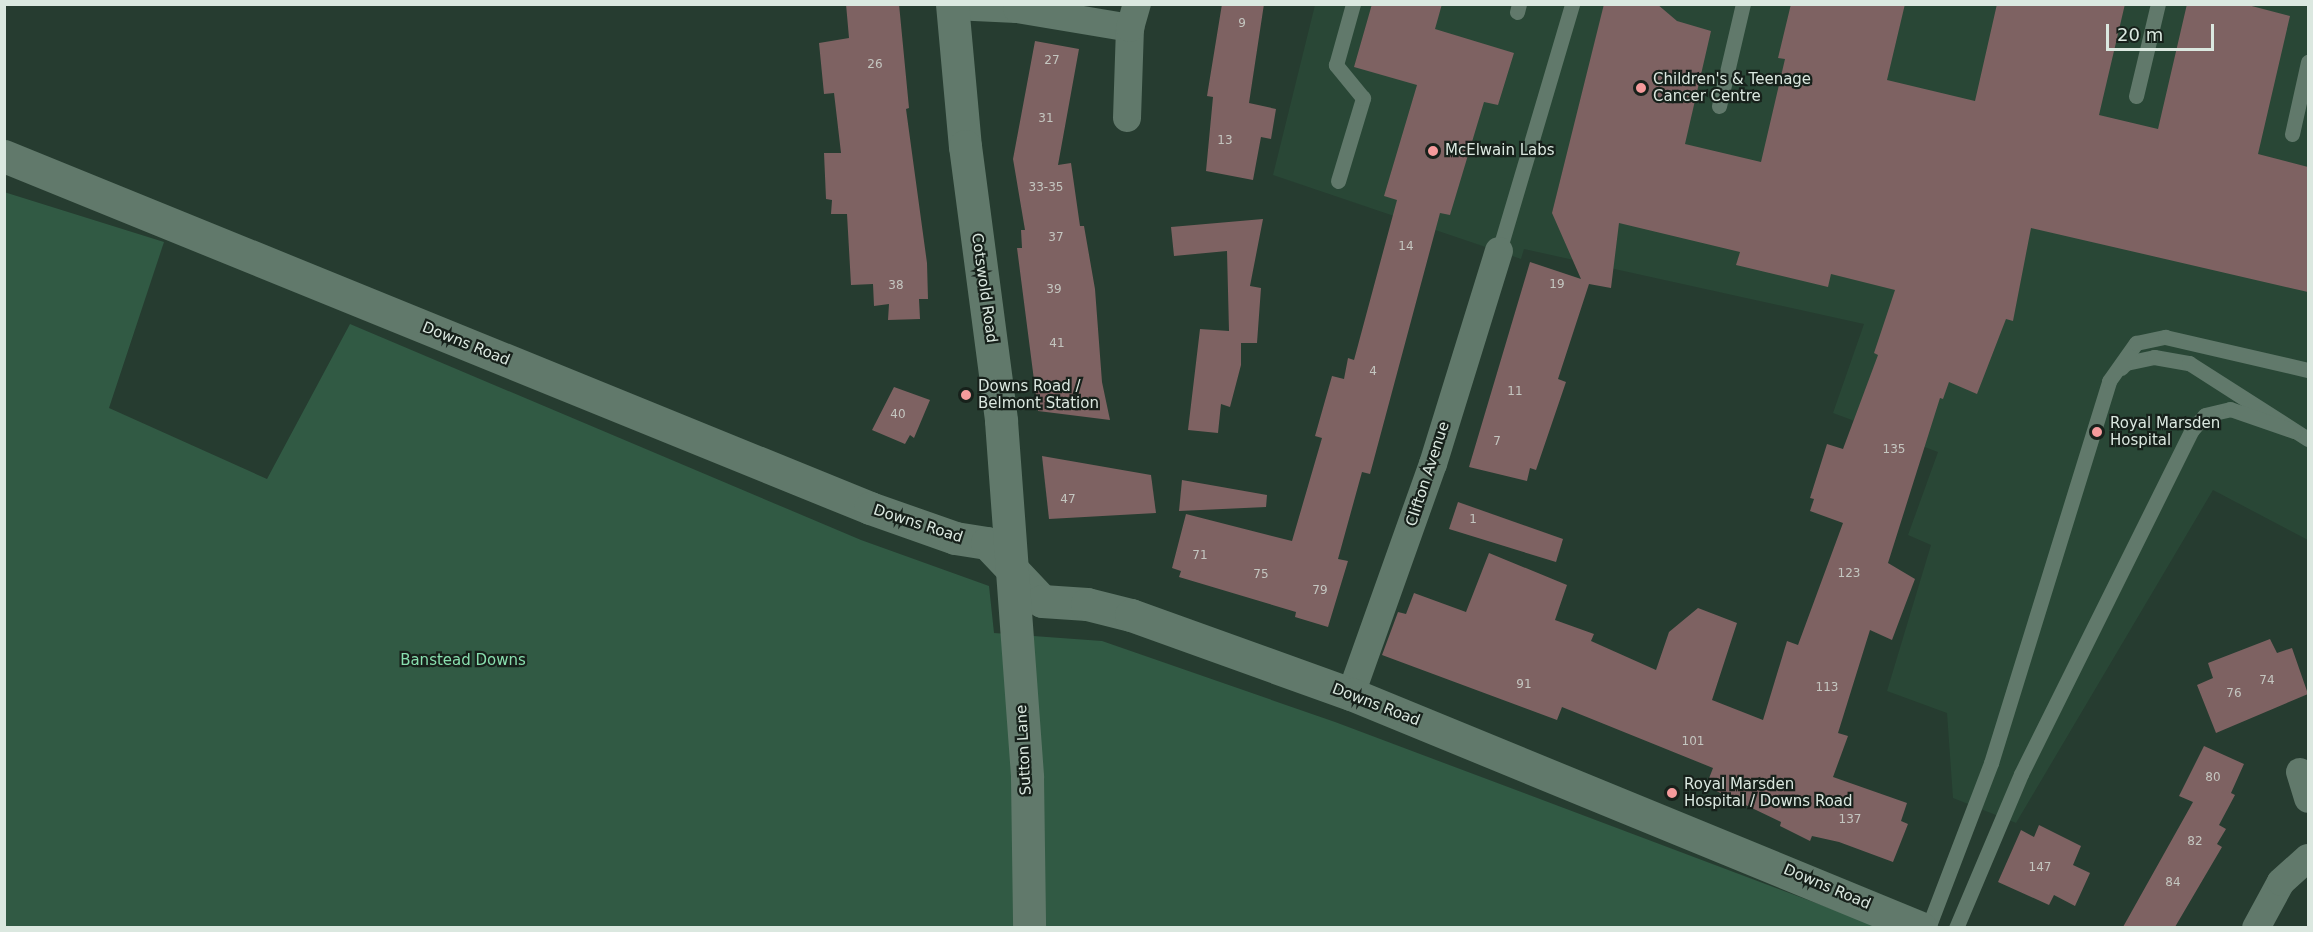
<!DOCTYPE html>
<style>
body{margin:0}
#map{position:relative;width:2313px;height:932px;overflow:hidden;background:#263c30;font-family:"DejaVu Sans",sans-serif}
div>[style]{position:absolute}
.built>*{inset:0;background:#294736}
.green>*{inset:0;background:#315a44}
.building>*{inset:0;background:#7e6262}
.service>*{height:15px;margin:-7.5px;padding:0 7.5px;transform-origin:7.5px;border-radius:7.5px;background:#61796b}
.minor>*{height:28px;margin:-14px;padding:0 14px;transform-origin:14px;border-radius:14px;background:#61796b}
.tertiary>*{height:33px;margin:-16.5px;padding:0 16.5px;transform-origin:16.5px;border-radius:16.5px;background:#61796b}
.secondary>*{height:33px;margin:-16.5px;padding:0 16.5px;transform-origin:16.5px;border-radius:16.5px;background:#61796b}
.dots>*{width:16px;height:16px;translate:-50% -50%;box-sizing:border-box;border:3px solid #17211b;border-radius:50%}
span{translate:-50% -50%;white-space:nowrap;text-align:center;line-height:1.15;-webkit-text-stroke:4.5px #17211b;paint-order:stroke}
.number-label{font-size:12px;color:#c4c6c0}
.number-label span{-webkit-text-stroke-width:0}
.poi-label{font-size:15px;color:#dbe8e0}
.left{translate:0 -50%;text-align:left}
.street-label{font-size:15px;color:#dbe8e0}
.park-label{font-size:15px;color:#89dfaf}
.frame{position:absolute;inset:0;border:6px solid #dbe8e0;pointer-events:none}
.scale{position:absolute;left:2106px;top:24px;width:108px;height:27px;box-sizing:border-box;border:3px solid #dbe8e0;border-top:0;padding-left:8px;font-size:18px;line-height:21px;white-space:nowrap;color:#dbe8e0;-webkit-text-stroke:4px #17211b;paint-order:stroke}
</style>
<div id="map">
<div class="built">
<div style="clip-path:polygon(1315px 5px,2308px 5px,2308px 540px,2213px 490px,2016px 823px,1953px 798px,1947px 713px,1887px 691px,1931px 545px,1908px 535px,1938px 452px,1833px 413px,1864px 324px,1524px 249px,1521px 259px,1273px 175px)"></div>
</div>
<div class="green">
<div style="clip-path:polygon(4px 192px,164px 242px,109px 408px,267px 479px,350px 324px,861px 540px,989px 586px,994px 633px,1102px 641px,1335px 722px,1880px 927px,5px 927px)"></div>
</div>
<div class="building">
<div style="clip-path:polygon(846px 4px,899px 4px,909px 108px,906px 109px,927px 263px,928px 299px,919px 299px,920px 319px,888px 320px,889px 304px,874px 306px,873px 284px,851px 285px,847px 214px,831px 214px,832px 200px,826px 199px,824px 153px,841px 153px,834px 93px,824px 94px,819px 43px,849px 38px)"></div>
<div style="clip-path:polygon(1222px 4px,1264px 4px,1249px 103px,1276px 109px,1271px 139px,1261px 137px,1253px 180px,1206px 171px,1213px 97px,1207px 96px)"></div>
<div style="clip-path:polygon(1372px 4px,1442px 4px,1435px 29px,1514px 53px,1498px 105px,1484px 102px,1450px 215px,1440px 213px,1370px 474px,1362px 472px,1338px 559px,1348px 561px,1328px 627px,1295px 617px,1296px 612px,1179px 577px,1181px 571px,1172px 568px,1186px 514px,1292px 541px,1322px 438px,1315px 436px,1332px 376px,1344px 379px,1348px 358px,1354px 360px,1397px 200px,1384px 196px,1417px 85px,1354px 67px)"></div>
<div style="clip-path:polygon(1604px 4px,1657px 4px,1677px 21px,1711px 31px,1685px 144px,1761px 162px,1785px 59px,1778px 58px,1791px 4px,1905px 4px,1887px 80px,1975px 101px,1997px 4px,2125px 4px,2099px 115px,2158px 129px,2187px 4px,2244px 4px,2290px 16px,2258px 154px,2308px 167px,2308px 292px,2031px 228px,2013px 321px,2006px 319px,1977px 394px,1949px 382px,1943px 399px,1940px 398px,1888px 563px,1915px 579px,1892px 640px,1870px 630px,1838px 733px,1848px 736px,1833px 777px,1907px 803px,1901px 821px,1908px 824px,1893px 862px,1839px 842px,1812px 836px,1810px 841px,1780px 826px,1781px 822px,1706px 786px,1713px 768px,1562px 707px,1557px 720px,1382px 655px,1398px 612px,1406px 614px,1414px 593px,1466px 612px,1489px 553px,1567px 585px,1555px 620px,1594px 634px,1591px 641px,1656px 670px,1669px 632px,1698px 608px,1737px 623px,1712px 700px,1763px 720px,1787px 641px,1798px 645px,1843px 523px,1810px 511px,1814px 499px,1810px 498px,1827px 444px,1843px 449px,1878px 355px,1874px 353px,1895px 290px,1831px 274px,1828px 287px,1736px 265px,1740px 252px,1619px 223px,1611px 288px,1589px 284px,1558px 379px,1566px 382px,1536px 470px,1530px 468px,1527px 481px,1469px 467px,1530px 262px,1581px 279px,1552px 213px)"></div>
<div style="clip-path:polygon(1035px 41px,1079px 49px,1058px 165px,1071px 163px,1080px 226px,1084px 226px,1095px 289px,1102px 382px,1110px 420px,1038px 411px,1017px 248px,1022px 248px,1021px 230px,1025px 230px,1013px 159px)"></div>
<div style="clip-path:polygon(1263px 219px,1250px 286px,1261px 288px,1257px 343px,1241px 343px,1241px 365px,1230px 407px,1221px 404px,1218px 433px,1188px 430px,1200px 329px,1229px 331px,1227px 251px,1174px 256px,1171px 227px)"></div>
<div style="clip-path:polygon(894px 387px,930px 400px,914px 438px,910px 435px,905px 444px,872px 430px)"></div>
<div style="clip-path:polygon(1042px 456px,1151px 475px,1156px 513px,1049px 519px)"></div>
<div style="clip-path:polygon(1182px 480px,1267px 495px,1266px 507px,1179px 511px)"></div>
<div style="clip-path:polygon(1458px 502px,1563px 539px,1556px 562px,1449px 529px)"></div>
<div style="clip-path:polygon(2270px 639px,2277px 653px,2292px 648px,2308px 694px,2216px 733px,2197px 685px,2213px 678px,2208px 663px)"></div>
<div style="clip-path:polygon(2204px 746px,2244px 764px,2231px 793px,2235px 795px,2219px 825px,2226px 829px,2217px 844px,2222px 847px,2175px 927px,2123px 927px,2193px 802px,2179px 796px)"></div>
<div style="clip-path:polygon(2039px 825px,2081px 846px,2073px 865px,2090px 873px,2075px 906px,2054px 895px,2049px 905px,1998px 882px,2021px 830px,2034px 837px)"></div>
</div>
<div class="service">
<div style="left:1517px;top:12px;width:8px;rotate:-76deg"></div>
<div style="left:2136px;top:96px;width:95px;rotate:-76.6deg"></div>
<div style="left:1719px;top:106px;width:105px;rotate:-76.8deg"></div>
<div style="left:2292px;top:134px;width:74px;rotate:-77.5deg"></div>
<div style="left:1338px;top:181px;width:87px;rotate:-73.2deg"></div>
<div style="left:1363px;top:98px;width:43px;rotate:-129.3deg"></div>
<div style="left:1336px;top:65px;width:63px;rotate:-74.4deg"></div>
<div style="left:1499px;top:251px;width:258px;rotate:-73.5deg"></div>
<div style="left:2121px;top:368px;width:7px;rotate:-45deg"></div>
<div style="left:2126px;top:363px;width:29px;rotate:-12deg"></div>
<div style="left:2154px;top:357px;width:36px;rotate:10deg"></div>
<div style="left:2189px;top:363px;width:141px;rotate:32.6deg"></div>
<div style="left:1928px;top:928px;width:177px;rotate:-69.1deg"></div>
<div style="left:1991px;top:763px;width:400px;rotate:-72.8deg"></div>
<div style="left:2109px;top:381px;width:47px;rotate:-54.6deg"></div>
<div style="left:2136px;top:343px;width:30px;rotate:-12deg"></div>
<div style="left:2165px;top:337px;width:147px;rotate:13deg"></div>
<div style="left:1956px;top:928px;width:167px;rotate:-67.1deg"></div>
<div style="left:2021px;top:774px;width:383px;rotate:-63.6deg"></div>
<div style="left:2191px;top:431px;width:21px;rotate:-49deg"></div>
<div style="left:2205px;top:415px;width:26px;rotate:-13deg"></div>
<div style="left:2230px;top:409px;width:68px;rotate:19deg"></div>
</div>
<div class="minor">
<div style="left:953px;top:6px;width:64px;rotate:2.7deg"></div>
<div style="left:1017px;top:9px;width:115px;rotate:9.5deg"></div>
<div style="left:1127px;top:118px;width:90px;rotate:-88.1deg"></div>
<div style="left:1130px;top:28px;width:25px;rotate:-74deg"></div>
<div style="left:1351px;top:694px;width:244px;rotate:-70.4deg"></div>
<div style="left:1433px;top:464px;width:223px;rotate:-72.8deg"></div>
<div style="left:2300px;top:772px;width:28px;rotate:73deg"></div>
<div style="left:2256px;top:928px;width:52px;rotate:-61.5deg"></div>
<div style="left:2281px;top:882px;width:36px;rotate:-42deg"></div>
</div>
<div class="tertiary">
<div style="left:4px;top:156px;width:935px;rotate:22.12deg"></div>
<div style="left:870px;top:508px;width:90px;rotate:19.4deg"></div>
<div style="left:955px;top:538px;width:32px;rotate:9deg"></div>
<div style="left:987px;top:543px;width:80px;rotate:46.5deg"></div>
<div style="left:1042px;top:601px;width:45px;rotate:3.8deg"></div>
<div style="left:1087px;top:604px;width:45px;rotate:14deg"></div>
<div style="left:1131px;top:615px;width:234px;rotate:19.8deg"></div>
<div style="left:1351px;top:694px;width:616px;rotate:22.32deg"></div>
</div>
<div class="secondary">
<div style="left:952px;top:4px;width:143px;rotate:84.8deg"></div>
<div style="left:965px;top:146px;width:277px;rotate:82.5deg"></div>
<div style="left:1001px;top:421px;width:357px;rotate:85.8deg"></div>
<div style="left:1027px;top:777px;width:151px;rotate:89.2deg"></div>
</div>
<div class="dots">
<div style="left:1641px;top:88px;background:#f59b9c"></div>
<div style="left:1433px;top:151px;background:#f59b9c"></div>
<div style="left:966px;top:395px;background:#f59b9c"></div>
<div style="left:2097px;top:432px;background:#f59b9c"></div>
<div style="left:1672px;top:793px;background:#f59b9c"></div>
</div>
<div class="number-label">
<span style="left:1242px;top:24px">9</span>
<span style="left:1052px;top:61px">27</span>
<span style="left:875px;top:65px">26</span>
<span style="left:1046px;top:119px">31</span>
<span style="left:1225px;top:141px">13</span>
<span style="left:1046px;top:188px">33-35</span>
<span style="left:1056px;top:238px">37</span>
<span style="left:1406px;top:247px">14</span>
<span style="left:1557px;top:285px">19</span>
<span style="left:896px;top:286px">38</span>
<span style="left:1054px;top:290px">39</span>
<span style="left:1057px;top:344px">41</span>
<span style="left:1373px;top:372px">4</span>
<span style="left:1515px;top:392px">11</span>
<span style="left:898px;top:415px">40</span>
<span style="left:1497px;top:442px">7</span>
<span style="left:1894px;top:450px">135</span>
<span style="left:1068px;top:500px">47</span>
<span style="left:1473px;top:520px">1</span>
<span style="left:1200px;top:556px">71</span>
<span style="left:1849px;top:574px">123</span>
<span style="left:1261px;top:575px">75</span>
<span style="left:1320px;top:591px">79</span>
<span style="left:2267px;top:681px">74</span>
<span style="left:1524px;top:685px">91</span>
<span style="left:1827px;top:688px">113</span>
<span style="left:2234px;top:694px">76</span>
<span style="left:1693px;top:742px">101</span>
<span style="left:2213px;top:778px">80</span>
<span style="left:1850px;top:820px">137</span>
<span style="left:2195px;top:842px">82</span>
<span style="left:2040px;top:868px">147</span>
<span style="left:2173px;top:883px">84</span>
</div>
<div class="poi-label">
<span class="left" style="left:1653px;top:88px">Children's &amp; Teenage<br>Cancer Centre</span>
<span class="left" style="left:1445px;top:151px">McElwain Labs</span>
<span class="left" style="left:978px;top:395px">Downs Road /<br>Belmont Station</span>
<span class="left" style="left:2110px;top:432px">Royal Marsden<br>Hospital</span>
<span class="left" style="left:1684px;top:793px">Royal Marsden<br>Hospital / Downs Road</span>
</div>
<div class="street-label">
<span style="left:984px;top:288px;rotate:82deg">Cotswold Road</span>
<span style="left:466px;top:344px;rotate:22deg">Downs Road</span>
<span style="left:1428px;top:474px;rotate:-72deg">Clifton Avenue</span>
<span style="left:918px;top:524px;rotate:18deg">Downs Road</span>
<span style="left:1376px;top:705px;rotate:21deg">Downs Road</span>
<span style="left:1024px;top:750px;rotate:-93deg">Sutton Lane</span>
<span style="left:1827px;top:887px;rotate:23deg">Downs Road</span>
</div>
<div class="park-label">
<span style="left:463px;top:661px">Banstead Downs</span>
</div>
<div class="frame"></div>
<div class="scale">20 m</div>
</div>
